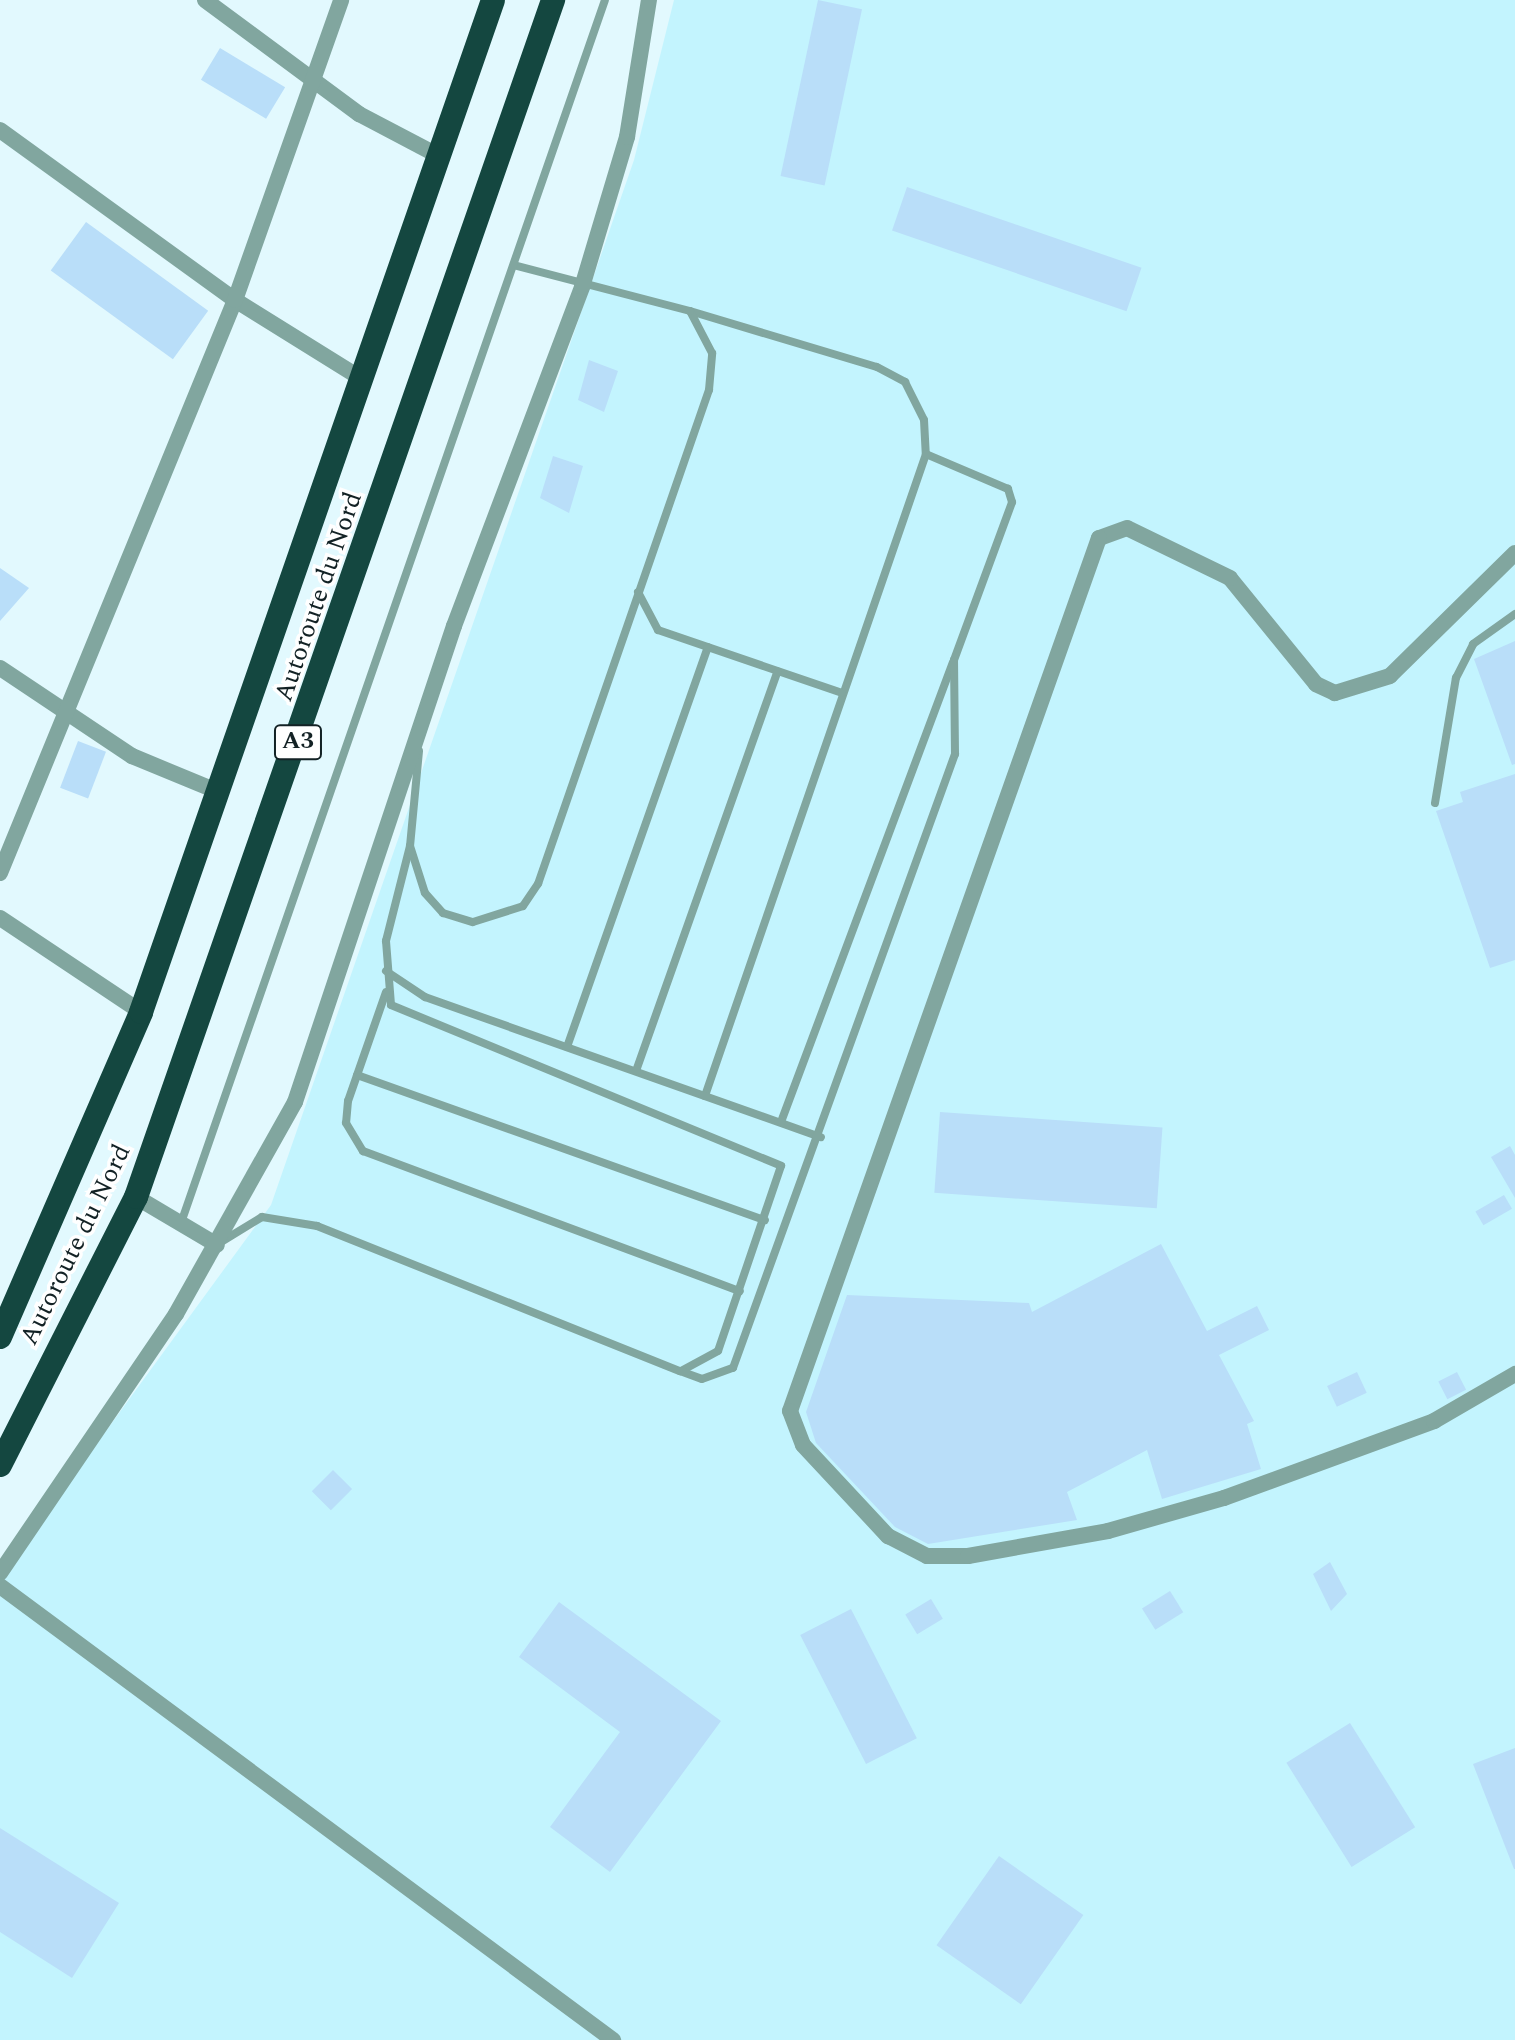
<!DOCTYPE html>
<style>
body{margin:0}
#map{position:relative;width:1515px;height:2040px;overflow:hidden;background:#e2f9fe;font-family:Spectral,serif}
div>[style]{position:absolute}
.built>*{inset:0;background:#c3f4fe}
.building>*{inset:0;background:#b9def9;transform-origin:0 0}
.service>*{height:8px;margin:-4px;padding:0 4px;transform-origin:4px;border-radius:4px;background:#81a69f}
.minor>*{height:16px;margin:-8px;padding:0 8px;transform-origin:8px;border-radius:8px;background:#81a69f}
.motorway>*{height:24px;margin:-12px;padding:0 12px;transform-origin:12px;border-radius:12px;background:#144740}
span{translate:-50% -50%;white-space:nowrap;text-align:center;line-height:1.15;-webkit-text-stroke:7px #fff;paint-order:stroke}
.shield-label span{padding:2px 6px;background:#fff;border:2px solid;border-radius:6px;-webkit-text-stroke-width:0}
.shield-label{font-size:24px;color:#132225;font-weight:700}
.street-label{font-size:26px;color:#132225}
</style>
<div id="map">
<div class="built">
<div style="clip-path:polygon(674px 0,1515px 0,1515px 2040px,0 2040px,0 1576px,271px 1205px,634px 160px)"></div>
</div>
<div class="building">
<div style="left:818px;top:0;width:45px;height:180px;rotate:12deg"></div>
<div style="left:220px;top:48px;width:76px;height:37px;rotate:31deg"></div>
<div style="left:907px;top:187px;width:248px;height:46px;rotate:19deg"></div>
<div style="left:86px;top:222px;width:151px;height:60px;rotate:36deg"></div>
<div style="clip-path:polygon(589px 360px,618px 371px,604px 412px,578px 400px)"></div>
<div style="clip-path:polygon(553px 456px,583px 466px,569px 513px,540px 498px)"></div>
<div style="clip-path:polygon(0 568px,29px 588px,0 621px)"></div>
<div style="clip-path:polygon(1515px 641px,1515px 764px,1512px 765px,1474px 659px)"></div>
<div style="left:78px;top:741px;width:30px;height:50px;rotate:21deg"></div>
<div style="clip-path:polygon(1515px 774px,1515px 960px,1490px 968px,1436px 811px,1463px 802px,1460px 792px)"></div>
<div style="left:940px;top:1112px;width:223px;height:81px;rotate:4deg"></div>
<div style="clip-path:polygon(1510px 1146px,1515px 1155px,1515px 1198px,1491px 1157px)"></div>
<div style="left:1504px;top:1195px;width:16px;height:33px;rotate:60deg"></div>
<div style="clip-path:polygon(1161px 1244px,1207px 1331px,1257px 1306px,1269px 1330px,1219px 1355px,1254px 1421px,1247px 1424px,1261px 1469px,1162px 1499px,1147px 1450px,1067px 1492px,1077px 1520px,928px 1544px,895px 1527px,816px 1443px,806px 1412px,847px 1295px,1029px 1303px,1032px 1312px)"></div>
<div style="left:1357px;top:1372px;width:23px;height:33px;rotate:65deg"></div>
<div style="left:1457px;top:1372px;width:20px;height:21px;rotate:63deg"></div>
<div style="left:333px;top:1470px;width:27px;height:30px;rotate:45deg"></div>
<div style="clip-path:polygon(1330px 1562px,1347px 1594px,1331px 1611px,1313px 1574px)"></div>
<div style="left:1170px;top:1591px;width:25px;height:33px;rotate:58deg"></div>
<div style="left:931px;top:1599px;width:23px;height:30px;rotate:59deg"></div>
<div style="clip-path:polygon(559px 1602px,721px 1721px,610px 1872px,550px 1827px,620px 1732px,519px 1657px)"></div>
<div style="left:851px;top:1609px;width:145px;height:57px;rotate:63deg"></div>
<div style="left:1350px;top:1723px;width:123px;height:75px;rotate:58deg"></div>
<div style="clip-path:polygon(1515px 1748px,1515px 1869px,1514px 1869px,1473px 1764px)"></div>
<div style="clip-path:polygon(0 1828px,119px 1903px,72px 1978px,0 1932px)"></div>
<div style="left:999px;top:1856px;width:103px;height:109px;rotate:35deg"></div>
</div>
<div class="service">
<div style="left:690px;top:311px;width:195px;rotate:16.7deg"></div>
<div style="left:877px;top:367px;width:32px;rotate:28deg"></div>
<div style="left:905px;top:382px;width:42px;rotate:63.4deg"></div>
<div style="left:924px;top:420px;width:34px;rotate:87deg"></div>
<div style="left:926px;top:454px;width:679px;rotate:109deg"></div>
<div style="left:638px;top:592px;width:43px;rotate:62.2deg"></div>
<div style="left:658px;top:630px;width:194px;rotate:18.9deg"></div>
<div style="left:419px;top:751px;width:95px;rotate:95.4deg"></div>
<div style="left:410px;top:846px;width:98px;rotate:104.2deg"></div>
<div style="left:386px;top:941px;width:64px;rotate:85.5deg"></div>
<div style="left:391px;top:1005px;width:422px;rotate:22.4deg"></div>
<div style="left:781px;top:1166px;width:195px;rotate:108.8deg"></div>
<div style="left:718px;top:1351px;width:42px;rotate:151.6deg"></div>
<div style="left:1435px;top:803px;width:127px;rotate:-80.5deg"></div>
<div style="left:1456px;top:678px;width:38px;rotate:-63deg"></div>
<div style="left:1473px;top:644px;width:52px;rotate:-35.5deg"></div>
<div style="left:410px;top:846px;width:49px;rotate:72.3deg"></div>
<div style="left:425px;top:893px;width:27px;rotate:48deg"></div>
<div style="left:443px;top:913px;width:31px;rotate:17deg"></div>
<div style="left:473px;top:922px;width:52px;rotate:-17.7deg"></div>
<div style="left:523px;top:906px;width:27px;rotate:-56deg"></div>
<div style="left:538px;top:884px;width:523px;rotate:-70.91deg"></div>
<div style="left:709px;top:390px;width:37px;rotate:-85deg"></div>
<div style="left:712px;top:353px;width:47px;rotate:-117.6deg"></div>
<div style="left:690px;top:311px;width:182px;rotate:-165.4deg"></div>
<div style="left:386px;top:971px;width:47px;rotate:33.7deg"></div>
<div style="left:425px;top:997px;width:420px;rotate:19.5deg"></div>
<div style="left:386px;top:992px;width:115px;rotate:109.2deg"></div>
<div style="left:348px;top:1101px;width:22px;rotate:95deg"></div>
<div style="left:346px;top:1123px;width:33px;rotate:59deg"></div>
<div style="left:363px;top:1151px;width:402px;rotate:20.4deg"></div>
<div style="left:567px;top:1047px;width:424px;rotate:-70.6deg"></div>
<div style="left:636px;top:1071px;width:424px;rotate:-70.5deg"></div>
<div style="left:357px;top:1075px;width:433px;rotate:19.6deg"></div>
<div style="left:781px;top:1122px;width:491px;rotate:-69.5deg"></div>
<div style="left:181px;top:1223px;width:1294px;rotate:-70.88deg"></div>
<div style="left:221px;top:1242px;width:48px;rotate:-31.4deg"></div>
<div style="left:262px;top:1217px;width:56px;rotate:9.3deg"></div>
<div style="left:317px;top:1226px;width:391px;rotate:21.8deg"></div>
<div style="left:680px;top:1371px;width:23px;rotate:20deg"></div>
<div style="left:702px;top:1379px;width:33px;rotate:-20deg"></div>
<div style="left:733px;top:1368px;width:653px;rotate:-70.12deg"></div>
<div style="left:955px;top:754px;width:94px;rotate:-90.6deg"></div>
<div style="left:954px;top:660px;width:168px;rotate:-69.8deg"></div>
<div style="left:1012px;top:502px;width:14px;rotate:-107deg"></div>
<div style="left:1008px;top:489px;width:89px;rotate:-156.9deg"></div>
</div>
<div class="minor">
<div style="left:205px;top:0;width:192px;rotate:36.5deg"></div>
<div style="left:359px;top:114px;width:90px;rotate:27.7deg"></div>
<div style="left:0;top:130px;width:290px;rotate:35.9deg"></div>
<div style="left:235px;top:300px;width:150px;rotate:31.9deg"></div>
<div style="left:1515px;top:553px;width:175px;rotate:135.5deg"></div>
<div style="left:1390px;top:676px;width:58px;rotate:162.8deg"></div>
<div style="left:1335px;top:693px;width:21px;rotate:-155deg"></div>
<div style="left:1316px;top:684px;width:136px;rotate:-129.1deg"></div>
<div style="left:1230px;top:578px;width:114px;rotate:-154.1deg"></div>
<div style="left:1127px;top:528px;width:30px;rotate:160deg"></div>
<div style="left:1099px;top:538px;width:926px;rotate:109.49deg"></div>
<div style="left:790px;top:1411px;width:36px;rotate:69deg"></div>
<div style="left:803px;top:1445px;width:125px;rotate:47deg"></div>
<div style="left:888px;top:1536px;width:44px;rotate:27.1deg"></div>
<div style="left:927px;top:1556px;width:41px"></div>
<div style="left:968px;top:1556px;width:142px;rotate:-10.1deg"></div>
<div style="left:1108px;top:1531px;width:121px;rotate:-15.9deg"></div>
<div style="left:1224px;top:1498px;width:224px;rotate:-20.1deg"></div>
<div style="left:1434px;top:1421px;width:94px;rotate:-30.1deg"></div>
<div style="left:0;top:668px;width:159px;rotate:33.7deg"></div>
<div style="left:132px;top:756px;width:94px;rotate:22.5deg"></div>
<div style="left:0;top:873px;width:619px;rotate:-67.7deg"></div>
<div style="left:235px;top:300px;width:318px;rotate:-70.5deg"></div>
<div style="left:0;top:918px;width:169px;rotate:33.7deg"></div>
<div style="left:136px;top:1197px;width:94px;rotate:30.7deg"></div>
<div style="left:0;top:1573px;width:313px;rotate:-55.8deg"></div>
<div style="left:176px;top:1314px;width:243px;rotate:-60.7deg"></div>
<div style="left:295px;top:1102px;width:502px;rotate:-71.53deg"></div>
<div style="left:454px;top:626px;width:362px;rotate:-69.3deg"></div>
<div style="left:582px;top:287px;width:157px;rotate:-73.3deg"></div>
<div style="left:627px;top:137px;width:139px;rotate:-80.9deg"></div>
<div style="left:0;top:1586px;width:763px;rotate:36.52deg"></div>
</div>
<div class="motorway">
<div style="left:0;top:1337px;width:354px;rotate:-66.5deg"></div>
<div style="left:141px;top:1012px;width:1071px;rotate:-70.82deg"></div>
<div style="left:0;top:1465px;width:301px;rotate:-63.1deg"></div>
<div style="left:136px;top:1197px;width:1268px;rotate:-70.79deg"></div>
</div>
<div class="shield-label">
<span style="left:298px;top:742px">A3</span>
</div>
<div class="street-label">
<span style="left:319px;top:597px;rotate:-71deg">Autoroute du Nord</span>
<span style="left:76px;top:1245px;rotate:-64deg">Autoroute du Nord</span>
</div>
</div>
